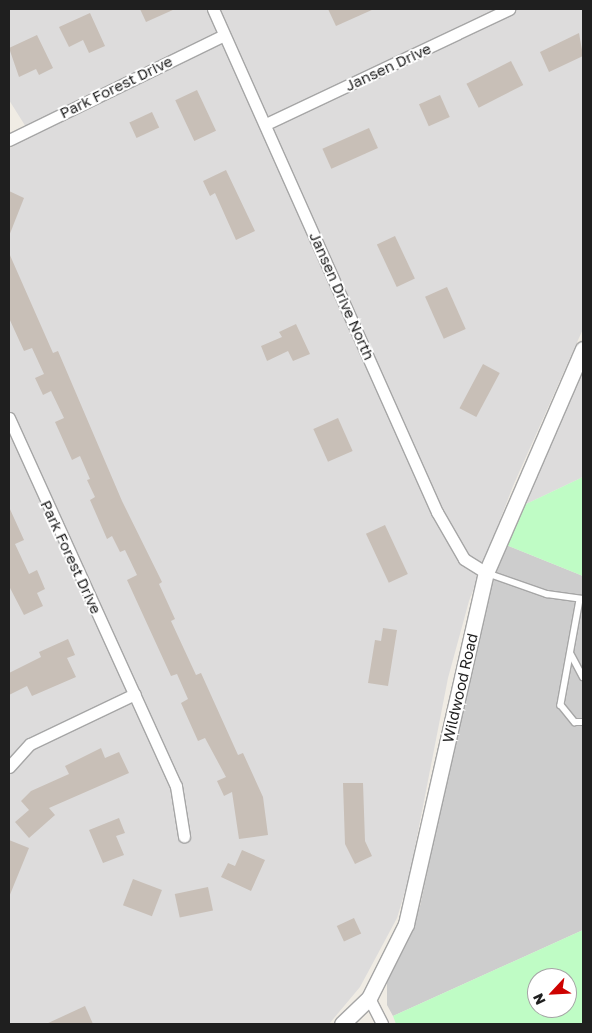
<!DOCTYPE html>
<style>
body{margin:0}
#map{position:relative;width:592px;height:1033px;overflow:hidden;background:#f0ece4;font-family:"Golos Text",sans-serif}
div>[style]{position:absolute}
.residential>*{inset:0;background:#dddcdc}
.religious>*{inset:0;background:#cdcdcd}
.park>*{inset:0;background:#bffcc5}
.building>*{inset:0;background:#c8bfb7;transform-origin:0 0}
.roads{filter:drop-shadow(1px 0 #a6a6a6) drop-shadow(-1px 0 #a6a6a6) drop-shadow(0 1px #a6a6a6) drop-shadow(0 -1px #a6a6a6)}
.service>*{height:5.5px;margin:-2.75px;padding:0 2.75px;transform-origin:2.75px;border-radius:2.75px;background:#fff}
.minor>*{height:11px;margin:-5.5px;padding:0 5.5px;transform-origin:5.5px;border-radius:5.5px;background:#fff}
.tertiary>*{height:15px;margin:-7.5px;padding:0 7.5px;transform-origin:7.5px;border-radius:7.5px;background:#fff}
span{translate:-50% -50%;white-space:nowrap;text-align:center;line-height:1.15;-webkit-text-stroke:4px #fff;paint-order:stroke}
.street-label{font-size:15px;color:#1f1f1f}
.frame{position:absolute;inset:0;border:10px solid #1f1f1f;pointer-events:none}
.north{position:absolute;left:527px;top:968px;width:50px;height:50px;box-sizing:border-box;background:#fff;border:1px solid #a5a5a5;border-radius:50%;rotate:245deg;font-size:14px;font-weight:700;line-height:20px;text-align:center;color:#1f1f1f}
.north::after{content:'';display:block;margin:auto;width:18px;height:22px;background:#ce0200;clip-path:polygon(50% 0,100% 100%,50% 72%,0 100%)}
</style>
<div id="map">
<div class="residential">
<div style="clip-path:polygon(9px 9px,583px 9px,583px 329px,513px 486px,469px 601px,448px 678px,409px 878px,397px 918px,360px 987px,329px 1024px,9px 1024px,9px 149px,31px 135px,9px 100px)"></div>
<div style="clip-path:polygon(583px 372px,583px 477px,524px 505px)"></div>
</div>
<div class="religious">
<div style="clip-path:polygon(506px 545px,583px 576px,583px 930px,393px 1016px,387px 1005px,387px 982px,411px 933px,420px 906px,482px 613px)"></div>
</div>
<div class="park">
<div style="clip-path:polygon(583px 477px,583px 576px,506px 545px,524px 505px)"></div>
<div style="clip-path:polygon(evenodd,583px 930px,583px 1024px,396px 1024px,393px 1016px,583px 930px,537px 978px,567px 978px,567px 1008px,537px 1008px,537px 978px)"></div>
</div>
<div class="building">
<div style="clip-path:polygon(140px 9px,175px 9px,146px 22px)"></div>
<div style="clip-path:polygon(328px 9px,374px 9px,336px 26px)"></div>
<div style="clip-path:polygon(90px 13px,105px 46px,89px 53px,83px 40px,69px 47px,59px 27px)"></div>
<div style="clip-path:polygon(579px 33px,583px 56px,549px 72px,540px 52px)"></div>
<div style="clip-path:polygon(37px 35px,53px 68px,39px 75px,36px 69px,19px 77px,9px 48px)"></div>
<div style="left:511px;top:61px;width:27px;height:50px;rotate:63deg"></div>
<div style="left:197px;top:90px;width:45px;height:24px;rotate:65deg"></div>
<div style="left:440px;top:95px;width:24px;height:23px;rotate:66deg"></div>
<div style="left:152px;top:112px;width:17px;height:25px;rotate:65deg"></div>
<div style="left:369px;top:128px;width:22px;height:51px;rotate:66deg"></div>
<div style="clip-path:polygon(226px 170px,255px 231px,236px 240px,215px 193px,210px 196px,203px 181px)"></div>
<div style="clip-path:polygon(9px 191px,24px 198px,9px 236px)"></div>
<div style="left:395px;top:236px;width:47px;height:20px;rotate:65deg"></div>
<div style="clip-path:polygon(9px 253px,53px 353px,58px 351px,122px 501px,162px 582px,159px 584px,175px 619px,171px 621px,196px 675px,201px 673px,238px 755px,243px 753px,263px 797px,268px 835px,239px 839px,232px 792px,224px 796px,217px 781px,226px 777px,205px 738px,198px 741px,181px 703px,188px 699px,177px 674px,171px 676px,127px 580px,137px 575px,125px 550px,120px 552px,112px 536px,107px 539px,90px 500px,95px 497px,87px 480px,90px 479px,80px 456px,72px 460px,55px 422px,64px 418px,51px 391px,43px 395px,35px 378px,44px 374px,32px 348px,24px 351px,9px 318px)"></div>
<div style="left:447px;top:287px;width:46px;height:24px;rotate:66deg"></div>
<div style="clip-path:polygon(296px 324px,310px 354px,293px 361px,288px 351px,267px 361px,261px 346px,282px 337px,279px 332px)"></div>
<div style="left:483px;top:364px;width:19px;height:50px;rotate:28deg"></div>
<div style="left:338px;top:418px;width:36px;height:27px;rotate:66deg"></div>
<div style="clip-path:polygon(9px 507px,24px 540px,15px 544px,29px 574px,37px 570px,45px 589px,37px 593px,43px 606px,24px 615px,9px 586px)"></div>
<div style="left:385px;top:525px;width:54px;height:21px;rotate:65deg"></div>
<div style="clip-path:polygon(383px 628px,397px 630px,388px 686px,368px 683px,375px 640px,381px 641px)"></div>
<div style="clip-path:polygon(68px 639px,75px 655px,67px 658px,76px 677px,32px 696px,27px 686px,9px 695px,9px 673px,41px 657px,39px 652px)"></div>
<div style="clip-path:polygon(101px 748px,105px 758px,119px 752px,129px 773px,49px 808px,55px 815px,29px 838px,15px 822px,29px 810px,21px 801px,31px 791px,69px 774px,65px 766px)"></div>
<div style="clip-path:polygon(343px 783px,363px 783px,365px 841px,372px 856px,355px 864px,345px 844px)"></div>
<div style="clip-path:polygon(119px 818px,125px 833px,116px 836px,124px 855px,103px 863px,89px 830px)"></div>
<div style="clip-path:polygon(9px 840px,29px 848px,9px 897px)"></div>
<div style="clip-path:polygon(242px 850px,265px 860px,251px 891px,221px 877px,228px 863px,235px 866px)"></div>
<div style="left:133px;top:879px;width:31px;height:28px;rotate:21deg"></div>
<div style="left:208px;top:887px;width:24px;height:34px;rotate:78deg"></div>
<div style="left:354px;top:918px;width:17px;height:19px;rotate:65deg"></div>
<div style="clip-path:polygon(85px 1006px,93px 1024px,46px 1024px)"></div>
</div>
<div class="roads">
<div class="service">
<div style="left:487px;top:573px;width:64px;rotate:19.3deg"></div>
<div style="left:547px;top:594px;width:36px;rotate:8deg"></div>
<div style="left:580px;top:600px;width:107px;rotate:100.3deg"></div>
<div style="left:561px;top:705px;width:22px;rotate:51deg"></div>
<div style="left:575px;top:722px;width:8px"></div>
<div style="left:571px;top:654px;width:26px;rotate:62deg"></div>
</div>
<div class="minor">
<div style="left:213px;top:9px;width:551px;rotate:66deg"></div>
<div style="left:437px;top:512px;width:54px;rotate:60.1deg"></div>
<div style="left:464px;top:559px;width:26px;rotate:32deg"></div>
<div style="left:266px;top:124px;width:269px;rotate:-25.3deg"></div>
<div style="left:9px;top:140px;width:239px;rotate:-26deg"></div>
<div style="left:9px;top:418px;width:404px;rotate:65.6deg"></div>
<div style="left:176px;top:786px;width:51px;rotate:80.9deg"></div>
<div style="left:9px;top:767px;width:31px;rotate:-48deg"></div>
<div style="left:30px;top:744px;width:116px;rotate:-25.5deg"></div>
<div style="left:369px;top:998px;width:29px;rotate:63deg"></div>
</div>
<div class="tertiary">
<div style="left:342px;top:1024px;width:37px;rotate:-44deg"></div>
<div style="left:369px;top:998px;width:83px;rotate:-63.4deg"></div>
<div style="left:406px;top:924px;width:360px;rotate:-77.2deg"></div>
<div style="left:486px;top:573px;width:244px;rotate:-66.6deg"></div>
</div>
</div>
<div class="street-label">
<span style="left:388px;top:67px;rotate:-25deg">Jansen Drive</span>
<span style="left:116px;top:87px;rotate:-26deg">Park Forest Drive</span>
<span style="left:342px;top:296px;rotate:66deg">Jansen Drive North</span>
<span style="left:71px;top:557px;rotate:65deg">Park Forest Drive</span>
<span style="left:460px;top:688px;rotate:-77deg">Wildwood Road</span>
</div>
<div class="frame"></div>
<div class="north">N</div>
</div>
